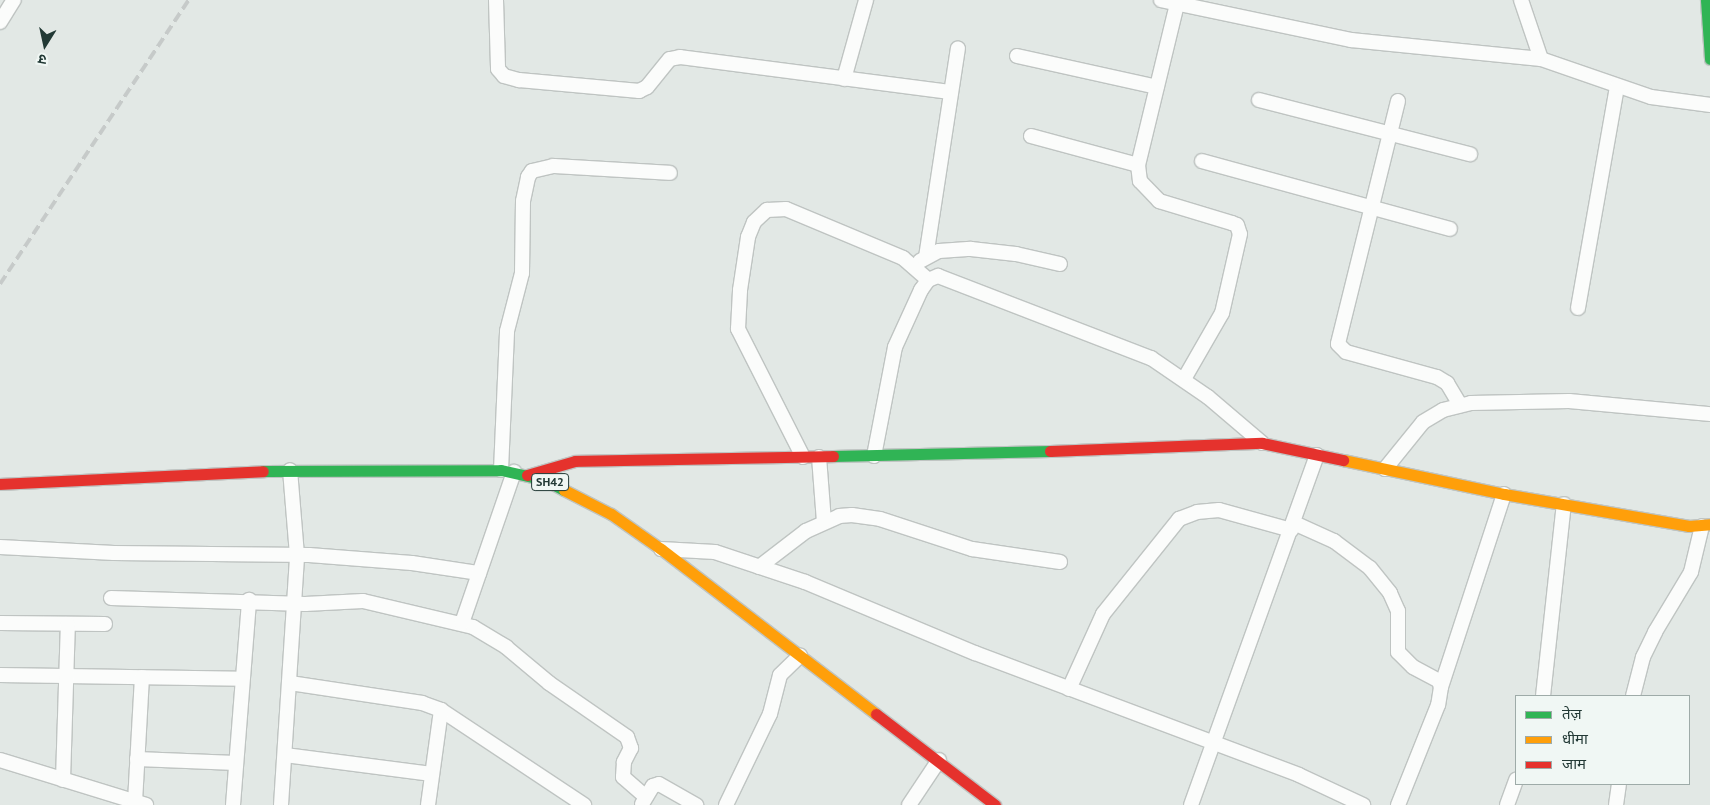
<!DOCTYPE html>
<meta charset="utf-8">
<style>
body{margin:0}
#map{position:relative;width:1710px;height:805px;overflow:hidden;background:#e2e8e5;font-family:"PT Sans","Noto Sans Devanagari",sans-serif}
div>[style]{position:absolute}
.roads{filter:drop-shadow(1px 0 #bfc4c2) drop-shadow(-1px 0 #bfc4c2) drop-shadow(0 1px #bfc4c2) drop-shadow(0 -1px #bfc4c2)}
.street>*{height:14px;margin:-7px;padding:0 7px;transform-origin:7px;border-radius:7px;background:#fbfcfb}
.fast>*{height:11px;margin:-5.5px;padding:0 5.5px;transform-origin:5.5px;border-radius:5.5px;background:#30b455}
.slow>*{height:11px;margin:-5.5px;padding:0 5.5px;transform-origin:5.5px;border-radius:5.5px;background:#ff9f0a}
.jam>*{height:11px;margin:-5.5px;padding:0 5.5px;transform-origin:5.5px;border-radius:5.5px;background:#e5322d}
.rail>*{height:4px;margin-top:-2px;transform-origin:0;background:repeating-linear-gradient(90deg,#c6cac9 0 10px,transparent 0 15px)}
span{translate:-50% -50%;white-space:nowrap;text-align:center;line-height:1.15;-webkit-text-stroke:4.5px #f0f7f4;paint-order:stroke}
.shield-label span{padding:1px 4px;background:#f0f7f4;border:1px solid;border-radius:4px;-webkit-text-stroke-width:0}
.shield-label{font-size:12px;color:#223935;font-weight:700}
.legend{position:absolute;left:1515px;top:695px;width:175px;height:90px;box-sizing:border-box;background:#f0f7f4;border:1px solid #9eaba8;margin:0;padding:6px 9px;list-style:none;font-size:15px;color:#223935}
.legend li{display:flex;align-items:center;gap:10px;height:25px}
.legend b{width:25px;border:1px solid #9eaba8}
.north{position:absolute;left:20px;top:20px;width:50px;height:50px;-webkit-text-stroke:4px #f0f7f4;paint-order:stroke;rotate:190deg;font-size:14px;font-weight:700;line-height:20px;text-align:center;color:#223935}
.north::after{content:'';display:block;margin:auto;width:18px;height:22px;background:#223935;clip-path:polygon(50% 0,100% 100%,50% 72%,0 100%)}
</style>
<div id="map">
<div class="roads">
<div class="street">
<div style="left:496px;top:0;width:69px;rotate:88.3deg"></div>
<div style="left:498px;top:69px;width:9px;rotate:49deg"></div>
<div style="left:504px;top:76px;width:16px;rotate:15deg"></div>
<div style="left:519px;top:80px;width:121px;rotate:5.2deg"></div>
<div style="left:639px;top:91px;width:9px;rotate:-27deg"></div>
<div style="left:647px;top:87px;width:36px;rotate:-51deg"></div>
<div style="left:670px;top:59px;width:10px;rotate:-11deg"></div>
<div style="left:680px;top:57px;width:273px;rotate:7.4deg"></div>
<div style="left:1161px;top:0;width:194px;rotate:11.9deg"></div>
<div style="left:1351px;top:40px;width:191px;rotate:5.7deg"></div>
<div style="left:1541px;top:59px;width:116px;rotate:19.1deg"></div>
<div style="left:1651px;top:97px;width:60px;rotate:7.7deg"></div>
<div style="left:1521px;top:0;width:62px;rotate:71.3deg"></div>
<div style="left:1177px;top:4px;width:166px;rotate:103.6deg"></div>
<div style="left:1138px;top:165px;width:16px;rotate:83deg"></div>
<div style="left:1140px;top:181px;width:28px;rotate:46deg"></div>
<div style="left:1159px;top:201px;width:76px;rotate:16.8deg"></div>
<div style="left:1232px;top:223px;width:5px;rotate:22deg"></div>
<div style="left:1237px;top:225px;width:9px;rotate:72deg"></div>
<div style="left:1240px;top:234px;width:81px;rotate:102.8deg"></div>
<div style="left:1222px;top:313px;width:76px;rotate:119.9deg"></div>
<div style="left:0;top:22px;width:26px;rotate:-58deg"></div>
<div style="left:1017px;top:56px;width:143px;rotate:12.5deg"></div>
<div style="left:844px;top:79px;width:82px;rotate:-74.4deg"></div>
<div style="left:1259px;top:100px;width:218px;rotate:14.4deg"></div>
<div style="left:1398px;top:101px;width:250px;rotate:103.9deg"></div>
<div style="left:1338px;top:344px;width:11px;rotate:45deg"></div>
<div style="left:1346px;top:352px;width:94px;rotate:15.4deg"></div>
<div style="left:1437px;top:377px;width:12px;rotate:31deg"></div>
<div style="left:1447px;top:383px;width:26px;rotate:59deg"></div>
<div style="left:1031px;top:136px;width:111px;rotate:15.2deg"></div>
<div style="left:1202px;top:161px;width:257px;rotate:15.3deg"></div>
<div style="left:926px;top:257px;width:211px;rotate:-81.3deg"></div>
<div style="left:920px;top:261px;width:21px;rotate:-28deg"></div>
<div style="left:939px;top:251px;width:32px;rotate:-4deg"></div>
<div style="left:971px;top:249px;width:45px;rotate:6.3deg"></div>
<div style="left:1016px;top:254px;width:45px;rotate:12.8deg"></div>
<div style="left:1578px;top:308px;width:225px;rotate:-80deg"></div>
<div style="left:874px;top:456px;width:111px;rotate:-79.1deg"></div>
<div style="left:895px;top:347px;width:63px;rotate:-65.5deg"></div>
<div style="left:921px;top:290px;width:12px;rotate:-55deg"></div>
<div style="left:928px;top:280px;width:11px;rotate:-22deg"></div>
<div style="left:938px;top:276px;width:228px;rotate:21.1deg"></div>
<div style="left:1151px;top:358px;width:69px;rotate:34.4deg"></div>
<div style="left:1208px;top:397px;width:71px;rotate:40.4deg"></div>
<div style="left:803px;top:457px;width:144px;rotate:-116.9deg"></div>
<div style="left:738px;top:329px;width:39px;rotate:-87deg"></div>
<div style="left:740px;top:290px;width:54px;rotate:-81.4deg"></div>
<div style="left:748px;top:237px;width:16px;rotate:-68deg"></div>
<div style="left:754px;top:222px;width:18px;rotate:-43deg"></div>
<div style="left:767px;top:210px;width:19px;rotate:-3deg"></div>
<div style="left:786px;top:209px;width:127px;rotate:22.7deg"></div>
<div style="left:903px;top:258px;width:33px;rotate:41deg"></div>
<div style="left:819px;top:457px;width:65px;rotate:85.6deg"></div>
<div style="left:1385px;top:469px;width:60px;rotate:-51deg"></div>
<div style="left:1423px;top:422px;width:23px;rotate:-31deg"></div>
<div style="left:1443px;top:410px;width:29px;rotate:-14deg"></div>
<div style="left:1471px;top:403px;width:98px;rotate:-1.2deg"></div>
<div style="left:1569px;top:401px;width:142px;rotate:5.3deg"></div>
<div style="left:501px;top:470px;width:139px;rotate:-87.5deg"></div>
<div style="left:507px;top:331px;width:60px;rotate:-75.5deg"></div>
<div style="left:522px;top:273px;width:72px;rotate:-89.2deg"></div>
<div style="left:523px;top:201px;width:25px;rotate:-78deg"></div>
<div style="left:528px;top:177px;width:7px;rotate:-56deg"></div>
<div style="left:532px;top:171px;width:22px;rotate:-13deg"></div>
<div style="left:553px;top:166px;width:117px;rotate:3.4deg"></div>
<div style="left:1294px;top:523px;width:44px;rotate:24.2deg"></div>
<div style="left:1334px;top:541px;width:45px;rotate:36.9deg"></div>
<div style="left:1370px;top:568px;width:32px;rotate:51deg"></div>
<div style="left:1390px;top:593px;width:20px;rotate:66deg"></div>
<div style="left:1398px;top:611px;width:41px;rotate:90deg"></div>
<div style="left:1398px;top:652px;width:21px;rotate:45deg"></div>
<div style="left:1413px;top:667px;width:30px;rotate:28deg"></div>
<div style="left:1439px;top:681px;width:6px;rotate:72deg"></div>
<div style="left:1441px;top:687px;width:18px;rotate:99deg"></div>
<div style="left:1438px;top:705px;width:108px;rotate:111.8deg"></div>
<div style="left:0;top:547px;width:114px;rotate:3deg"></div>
<div style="left:114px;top:553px;width:195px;rotate:0.6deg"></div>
<div style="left:309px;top:555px;width:103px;rotate:4.4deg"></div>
<div style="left:412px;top:563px;width:68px;rotate:8.5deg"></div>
<div style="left:661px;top:549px;width:54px;rotate:3.2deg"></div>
<div style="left:715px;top:552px;width:95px;rotate:18.4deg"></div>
<div style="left:805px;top:582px;width:184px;rotate:22.7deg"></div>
<div style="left:975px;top:653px;width:346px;rotate:20.6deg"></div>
<div style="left:1299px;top:775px;width:71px;rotate:25.1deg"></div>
<div style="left:759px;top:567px;width:59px;rotate:-37.5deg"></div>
<div style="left:806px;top:531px;width:36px;rotate:-24deg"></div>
<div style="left:839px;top:516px;width:13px;rotate:-4deg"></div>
<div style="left:852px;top:515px;width:28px;rotate:8deg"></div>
<div style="left:880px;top:519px;width:97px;rotate:18.1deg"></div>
<div style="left:972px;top:549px;width:89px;rotate:8.4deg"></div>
<div style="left:111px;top:598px;width:194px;rotate:1.8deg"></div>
<div style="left:305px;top:604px;width:58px;rotate:-3deg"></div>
<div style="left:363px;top:601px;width:113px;rotate:13.3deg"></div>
<div style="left:473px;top:627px;width:39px;rotate:31deg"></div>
<div style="left:506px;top:647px;width:56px;rotate:39.9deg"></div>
<div style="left:549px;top:683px;width:95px;rotate:34.7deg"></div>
<div style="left:627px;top:737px;width:12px;rotate:70deg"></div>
<div style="left:631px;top:748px;width:16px;rotate:117deg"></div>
<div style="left:624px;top:762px;width:15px;rotate:94deg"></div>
<div style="left:623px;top:777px;width:30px;rotate:41deg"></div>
<div style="left:0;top:623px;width:105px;rotate:0.5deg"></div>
<div style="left:462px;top:623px;width:160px;rotate:-71deg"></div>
<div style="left:0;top:675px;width:242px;rotate:0.9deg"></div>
<div style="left:290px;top:683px;width:134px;rotate:8.6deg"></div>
<div style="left:422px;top:703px;width:20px;rotate:20deg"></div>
<div style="left:441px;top:710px;width:172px;rotate:33.6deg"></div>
<div style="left:1441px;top:687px;width:203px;rotate:-71.9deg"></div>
<div style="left:1069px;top:689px;width:82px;rotate:-65.6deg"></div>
<div style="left:1103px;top:614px;width:122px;rotate:-51.3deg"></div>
<div style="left:1179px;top:519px;width:19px;rotate:-21deg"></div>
<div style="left:1197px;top:512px;width:22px;rotate:-5deg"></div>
<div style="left:1219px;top:510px;width:75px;rotate:15.5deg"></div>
<div style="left:1543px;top:696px;width:193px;rotate:-83.8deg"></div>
<div style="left:1633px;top:696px;width:40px;rotate:-75.6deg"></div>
<div style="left:1643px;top:657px;width:28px;rotate:-64deg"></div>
<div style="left:1655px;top:632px;width:70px;rotate:-59deg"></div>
<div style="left:1691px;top:572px;width:47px;rotate:-76.6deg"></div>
<div style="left:285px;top:755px;width:148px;rotate:7.4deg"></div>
<div style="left:137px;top:759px;width:99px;rotate:2.3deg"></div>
<div style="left:0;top:760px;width:153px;rotate:17.1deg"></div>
<div style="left:63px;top:780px;width:156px;rotate:-88.2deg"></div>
<div style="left:135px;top:802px;width:125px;rotate:-86.8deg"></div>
<div style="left:642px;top:804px;width:21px;rotate:-59deg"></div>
<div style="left:653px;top:786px;width:6px;rotate:-18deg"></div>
<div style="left:659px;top:784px;width:43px;rotate:29.6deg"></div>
<div style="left:233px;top:805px;width:206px;rotate:-85.5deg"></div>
<div style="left:281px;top:805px;width:251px;rotate:-86.3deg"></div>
<div style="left:297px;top:555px;width:85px;rotate:-94.7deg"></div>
<div style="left:428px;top:805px;width:96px;rotate:-82.2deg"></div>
<div style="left:726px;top:805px;width:101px;rotate:-64.2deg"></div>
<div style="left:770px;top:714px;width:40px;rotate:-75.6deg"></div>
<div style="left:780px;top:675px;width:28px;rotate:-44deg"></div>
<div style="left:909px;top:805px;width:54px;rotate:-56.3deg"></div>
<div style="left:1191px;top:805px;width:372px;rotate:-70.2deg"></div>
<div style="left:1507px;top:805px;width:27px;rotate:-70deg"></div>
<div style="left:1616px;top:805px;width:21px;rotate:-82deg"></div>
</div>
<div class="fast">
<div style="left:1706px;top:0;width:59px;rotate:86.1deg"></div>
<div style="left:833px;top:456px;width:217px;rotate:-1.3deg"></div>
<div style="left:263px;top:471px;width:238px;rotate:-0.2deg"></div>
<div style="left:501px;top:470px;width:45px;rotate:12.8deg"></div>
<div style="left:545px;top:480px;width:21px;rotate:28deg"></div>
</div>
<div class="slow">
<div style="left:1343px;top:460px;width:165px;rotate:11.9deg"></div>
<div style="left:1504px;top:494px;width:188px;rotate:9.8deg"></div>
<div style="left:1689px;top:526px;width:21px;rotate:-5deg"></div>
<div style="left:564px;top:490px;width:53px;rotate:27.1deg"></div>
<div style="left:611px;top:514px;width:61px;rotate:35deg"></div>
<div style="left:661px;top:549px;width:271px;rotate:37.5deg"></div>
</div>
<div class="jam">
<div style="left:1050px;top:451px;width:212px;rotate:-2.2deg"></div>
<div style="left:1262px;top:443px;width:83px;rotate:11.9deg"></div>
<div style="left:527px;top:475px;width:50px;rotate:-16.3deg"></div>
<div style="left:575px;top:461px;width:258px;rotate:-1.1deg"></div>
<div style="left:0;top:484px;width:263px;rotate:-2.8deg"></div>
<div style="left:876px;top:714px;width:150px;rotate:37.4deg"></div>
</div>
</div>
<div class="rail">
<div style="left:0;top:284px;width:341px;rotate:-56.4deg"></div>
</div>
<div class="shield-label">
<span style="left:550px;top:482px">SH42</span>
</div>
<ul class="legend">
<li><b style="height:6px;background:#30b455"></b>तेज़</li>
<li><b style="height:6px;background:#ff9f0a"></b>धीमा</li>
<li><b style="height:6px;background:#e5322d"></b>जाम</li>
</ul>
<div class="north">उ</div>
</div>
